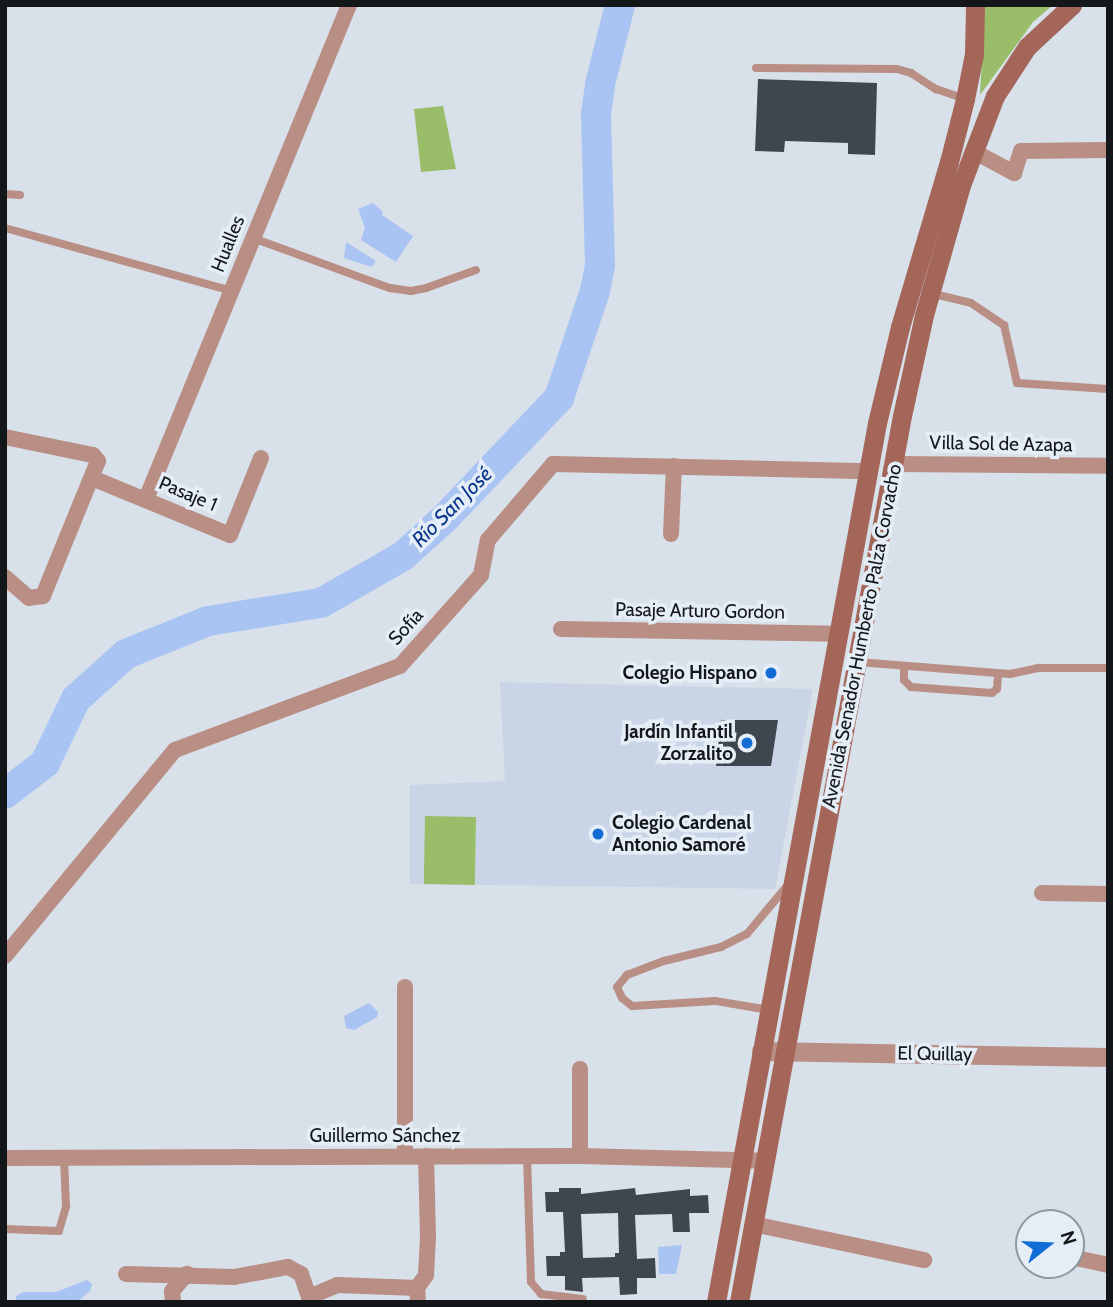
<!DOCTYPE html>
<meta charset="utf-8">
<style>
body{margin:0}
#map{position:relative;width:1113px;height:1307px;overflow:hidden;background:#d8e0ea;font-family:Cabin,sans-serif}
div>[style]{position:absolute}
.built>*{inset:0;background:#c9d5e6}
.green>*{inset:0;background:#9abd69;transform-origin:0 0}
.water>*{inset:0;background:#a9c4f3}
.river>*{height:30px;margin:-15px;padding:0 15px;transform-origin:15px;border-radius:15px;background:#a9c4f3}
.building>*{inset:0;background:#40464f}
.service>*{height:8px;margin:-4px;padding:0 4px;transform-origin:4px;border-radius:4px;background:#b98e84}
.minor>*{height:16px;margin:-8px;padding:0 8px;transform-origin:8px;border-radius:8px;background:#b98e84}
.tertiary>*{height:19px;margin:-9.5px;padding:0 9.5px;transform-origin:9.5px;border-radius:9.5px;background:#b98e84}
.secondary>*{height:19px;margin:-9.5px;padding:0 9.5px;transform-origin:9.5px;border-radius:9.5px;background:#a36658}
.dots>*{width:19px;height:19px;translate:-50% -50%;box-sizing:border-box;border:4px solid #e5edf7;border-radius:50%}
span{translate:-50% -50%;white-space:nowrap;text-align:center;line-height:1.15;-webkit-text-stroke:7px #e5edf7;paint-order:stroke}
.street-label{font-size:19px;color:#14171a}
.poi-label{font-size:19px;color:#14171a;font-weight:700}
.right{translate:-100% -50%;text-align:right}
.left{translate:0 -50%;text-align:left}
.water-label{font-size:21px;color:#07368c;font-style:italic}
.frame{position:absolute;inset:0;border:7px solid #14171a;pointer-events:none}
.north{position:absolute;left:1015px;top:1209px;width:70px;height:70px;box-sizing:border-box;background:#e5edf7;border:2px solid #91979f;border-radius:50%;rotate:72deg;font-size:19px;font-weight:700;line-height:28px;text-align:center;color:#14171a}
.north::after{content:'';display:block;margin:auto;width:24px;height:32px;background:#116cd5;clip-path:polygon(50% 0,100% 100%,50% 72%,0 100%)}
</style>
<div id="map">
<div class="built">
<div style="clip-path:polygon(500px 682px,813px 689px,775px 889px,410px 884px,410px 785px,505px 781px)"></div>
</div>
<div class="green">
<div style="clip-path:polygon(985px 5px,1053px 5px,1033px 22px,980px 95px)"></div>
<div style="clip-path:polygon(443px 106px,456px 169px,421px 172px,414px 109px)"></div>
<div style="left:425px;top:816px;width:51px;height:68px;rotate:1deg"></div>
</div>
<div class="water">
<div style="clip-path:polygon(373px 203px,383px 212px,382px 215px,413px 236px,396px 262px,361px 240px,365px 228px,358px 209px)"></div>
<div style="clip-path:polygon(346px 242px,376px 261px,372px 267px,344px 258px)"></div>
<div style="clip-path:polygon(369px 1003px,378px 1012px,377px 1017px,354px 1030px,346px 1028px,344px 1016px)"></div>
<div style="clip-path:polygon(682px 1245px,676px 1274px,659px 1274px,658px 1247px)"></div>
<div style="clip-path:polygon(87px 1280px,92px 1284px,90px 1291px,77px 1302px,16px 1302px,16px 1296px,23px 1292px,56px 1292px)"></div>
</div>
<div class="river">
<div style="left:5px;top:794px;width:51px;rotate:-37.8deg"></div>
<div style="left:45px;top:763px;width:71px;rotate:-64.2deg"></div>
<div style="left:76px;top:699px;width:67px;rotate:-42deg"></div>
<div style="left:126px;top:654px;width:88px;rotate:-21.9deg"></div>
<div style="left:208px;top:621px;width:114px;rotate:-9.1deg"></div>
<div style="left:321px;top:603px;width:95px;rotate:-29.8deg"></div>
<div style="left:403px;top:556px;width:58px;rotate:-42.2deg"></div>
<div style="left:446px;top:517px;width:164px;rotate:-46.5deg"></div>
<div style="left:559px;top:398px;width:113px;rotate:-71.4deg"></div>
<div style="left:595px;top:291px;width:25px;rotate:-79deg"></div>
<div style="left:600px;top:266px;width:152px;rotate:-91.5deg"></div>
<div style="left:596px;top:114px;width:30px;rotate:-82deg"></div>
<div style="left:600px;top:84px;width:81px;rotate:-75.8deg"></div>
</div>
<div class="building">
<div style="clip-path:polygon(758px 79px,877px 83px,875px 155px,848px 154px,848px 143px,785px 141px,784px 152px,755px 151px)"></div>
<div style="clip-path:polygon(721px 720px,778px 720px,771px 766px,716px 766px)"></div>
<div style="clip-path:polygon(evenodd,559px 1188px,581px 1188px,581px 1194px,635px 1188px,636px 1195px,690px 1189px,690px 1196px,708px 1195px,709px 1213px,689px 1213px,690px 1232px,673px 1232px,672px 1214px,635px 1215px,637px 1259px,655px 1258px,656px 1278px,637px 1278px,637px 1294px,620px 1295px,619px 1277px,582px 1278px,583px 1292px,565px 1290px,565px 1276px,547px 1276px,546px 1256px,560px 1256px,560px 1252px,565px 1252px,563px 1212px,546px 1212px,545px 1192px,559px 1192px,559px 1188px,618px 1213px,619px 1253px,615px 1253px,615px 1257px,583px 1258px,581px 1214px,618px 1213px)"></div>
</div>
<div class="service">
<div style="left:756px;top:68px;width:141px;rotate:0.4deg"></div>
<div style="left:897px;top:69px;width:15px;rotate:16deg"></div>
<div style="left:911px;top:73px;width:30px;rotate:33deg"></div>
<div style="left:936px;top:89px;width:31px;rotate:19deg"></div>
<div style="left:5px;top:194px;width:15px;rotate:4deg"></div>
<div style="left:5px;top:228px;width:236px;rotate:15.5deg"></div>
<div style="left:253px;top:238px;width:146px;rotate:20.1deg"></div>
<div style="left:390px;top:288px;width:21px;rotate:8deg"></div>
<div style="left:411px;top:291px;width:15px;rotate:-11deg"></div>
<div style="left:426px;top:288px;width:53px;rotate:-19.8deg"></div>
<div style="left:930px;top:293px;width:42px;rotate:13.7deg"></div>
<div style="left:971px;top:303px;width:40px;rotate:34deg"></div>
<div style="left:1004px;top:325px;width:59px;rotate:77.4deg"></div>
<div style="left:1017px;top:383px;width:91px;rotate:3.8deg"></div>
<div style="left:858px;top:662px;width:152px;rotate:4.5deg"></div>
<div style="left:1010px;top:674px;width:30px;rotate:-12deg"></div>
<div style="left:1039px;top:668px;width:69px"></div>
<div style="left:904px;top:667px;width:13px;rotate:90deg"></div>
<div style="left:904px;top:680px;width:10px;rotate:45deg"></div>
<div style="left:911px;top:687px;width:81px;rotate:4.2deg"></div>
<div style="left:992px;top:693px;width:6px;rotate:-39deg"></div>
<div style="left:997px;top:689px;width:15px;rotate:-86deg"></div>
<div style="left:769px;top:1010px;width:55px;rotate:-170.5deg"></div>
<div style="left:715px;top:1001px;width:83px;rotate:176.6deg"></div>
<div style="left:632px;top:1006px;width:13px;rotate:-141deg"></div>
<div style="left:622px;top:998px;width:12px;rotate:-114deg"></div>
<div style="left:617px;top:987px;width:16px;rotate:-50deg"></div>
<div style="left:627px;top:975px;width:40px;rotate:-21deg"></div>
<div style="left:664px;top:961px;width:59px;rotate:-13.8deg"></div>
<div style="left:721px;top:947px;width:29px;rotate:-27deg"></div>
<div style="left:747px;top:934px;width:62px;rotate:-50.2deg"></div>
<div style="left:527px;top:1156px;width:126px;rotate:88.2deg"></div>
<div style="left:531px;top:1282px;width:16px;rotate:50deg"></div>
<div style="left:541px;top:1294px;width:42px;rotate:6.8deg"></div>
<div style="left:5px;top:1229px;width:54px;rotate:2.1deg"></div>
<div style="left:59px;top:1231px;width:26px;rotate:-74deg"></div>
<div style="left:66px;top:1206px;width:48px;rotate:-92.4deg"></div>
</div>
<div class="minor">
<div style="left:973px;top:151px;width:47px;rotate:28.2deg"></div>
<div style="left:1014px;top:173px;width:23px;rotate:-72deg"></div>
<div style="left:1021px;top:151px;width:87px;rotate:-0.7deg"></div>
<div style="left:5px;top:437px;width:90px;rotate:11.6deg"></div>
<div style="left:93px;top:455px;width:8px;rotate:50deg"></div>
<div style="left:98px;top:461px;width:146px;rotate:112.2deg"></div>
<div style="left:43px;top:596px;width:14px;rotate:172deg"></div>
<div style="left:29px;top:598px;width:32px;rotate:-139deg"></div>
<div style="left:894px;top:464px;width:214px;rotate:0.5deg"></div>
<div style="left:92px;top:478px;width:149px;rotate:22.4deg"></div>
<div style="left:230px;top:535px;width:83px;rotate:-68.1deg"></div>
<div style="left:146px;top:499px;width:534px;rotate:-67.66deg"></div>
<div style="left:671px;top:534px;width:68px;rotate:-87.5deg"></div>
<div style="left:561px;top:629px;width:277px;rotate:1deg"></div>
<div style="left:1042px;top:893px;width:66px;rotate:0.9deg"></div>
<div style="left:5px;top:956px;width:267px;rotate:-50.5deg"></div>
<div style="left:175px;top:750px;width:240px;rotate:-20.5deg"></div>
<div style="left:400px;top:666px;width:122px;rotate:-48.3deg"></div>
<div style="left:481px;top:575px;width:36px;rotate:-79deg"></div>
<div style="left:488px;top:540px;width:100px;rotate:-49.5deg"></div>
<div style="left:553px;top:464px;width:315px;rotate:1.3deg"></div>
<div style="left:405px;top:987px;width:169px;rotate:90deg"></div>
<div style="left:580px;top:1069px;width:87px;rotate:90deg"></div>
<div style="left:5px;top:1158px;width:575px;rotate:-0.2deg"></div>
<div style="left:580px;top:1156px;width:185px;rotate:1.5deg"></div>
<div style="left:753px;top:1224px;width:175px;rotate:11.9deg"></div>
<div style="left:1071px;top:1257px;width:38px;rotate:12deg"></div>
<div style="left:126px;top:1274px;width:108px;rotate:1.6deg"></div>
<div style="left:234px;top:1277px;width:55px;rotate:-10.5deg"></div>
<div style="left:288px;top:1267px;width:15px;rotate:28deg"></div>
<div style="left:301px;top:1274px;width:24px;rotate:71deg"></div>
<div style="left:173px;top:1302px;width:11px;rotate:-95deg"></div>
<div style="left:172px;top:1291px;width:23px;rotate:-49deg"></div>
<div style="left:309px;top:1302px;width:5px;rotate:-90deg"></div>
<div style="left:309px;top:1297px;width:30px;rotate:-23deg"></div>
<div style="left:337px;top:1285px;width:80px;rotate:2.1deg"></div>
<div style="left:418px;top:1302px;width:14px;rotate:-94deg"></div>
<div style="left:417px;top:1288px;width:16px;rotate:-55deg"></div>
<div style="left:426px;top:1275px;width:38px;rotate:-87deg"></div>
<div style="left:428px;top:1237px;width:81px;rotate:-91.4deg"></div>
</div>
<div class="tertiary">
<div style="left:761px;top:1051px;width:347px;rotate:1deg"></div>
</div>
<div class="secondary">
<div style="left:716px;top:1302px;width:894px;rotate:-79.62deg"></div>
<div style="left:877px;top:423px;width:99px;rotate:-76.5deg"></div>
<div style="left:900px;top:327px;width:172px;rotate:-73.5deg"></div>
<div style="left:949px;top:162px;width:65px;rotate:-75.7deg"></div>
<div style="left:965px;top:99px;width:46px;rotate:-78.7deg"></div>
<div style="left:974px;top:54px;width:49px;rotate:-88.8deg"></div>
<div style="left:739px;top:1302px;width:901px;rotate:-79.58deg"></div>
<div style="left:902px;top:416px;width:103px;rotate:-77.7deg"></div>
<div style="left:924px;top:315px;width:135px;rotate:-74.1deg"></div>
<div style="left:961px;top:185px;width:95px;rotate:-69.1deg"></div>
<div style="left:995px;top:96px;width:59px;rotate:-56.9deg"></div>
<div style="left:1027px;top:47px;width:62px;rotate:-43deg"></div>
</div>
<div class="dots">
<div style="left:771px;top:673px;background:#116cd5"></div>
<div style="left:747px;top:743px;background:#116cd5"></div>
<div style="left:598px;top:834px;background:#116cd5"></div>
</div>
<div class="street-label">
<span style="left:228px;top:244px;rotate:-68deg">Hualles</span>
<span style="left:1001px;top:444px;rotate:1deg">Villa Sol de Azapa</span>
<span style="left:188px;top:494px;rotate:23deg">Pasaje 1</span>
<span style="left:700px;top:611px;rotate:1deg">Pasaje Arturo Gordon</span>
<span style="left:406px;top:627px;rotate:-48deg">Sofía</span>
<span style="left:862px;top:636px;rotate:-79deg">Avenida Senador Humberto Palza Corvacho</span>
<span style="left:935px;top:1054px;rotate:1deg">El Quillay</span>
<span style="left:385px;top:1136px">Guillermo Sánchez</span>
</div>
<div class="poi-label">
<span class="right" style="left:757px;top:673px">Colegio Hispano</span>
<span class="right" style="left:733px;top:743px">Jardín Infantil<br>Zorzalito</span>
<span class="left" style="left:612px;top:834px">Colegio Cardenal<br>Antonio Samoré</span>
</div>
<div class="water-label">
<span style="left:452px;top:507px;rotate:-45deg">Río San José</span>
</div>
<div class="frame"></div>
<div class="north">N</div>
</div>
